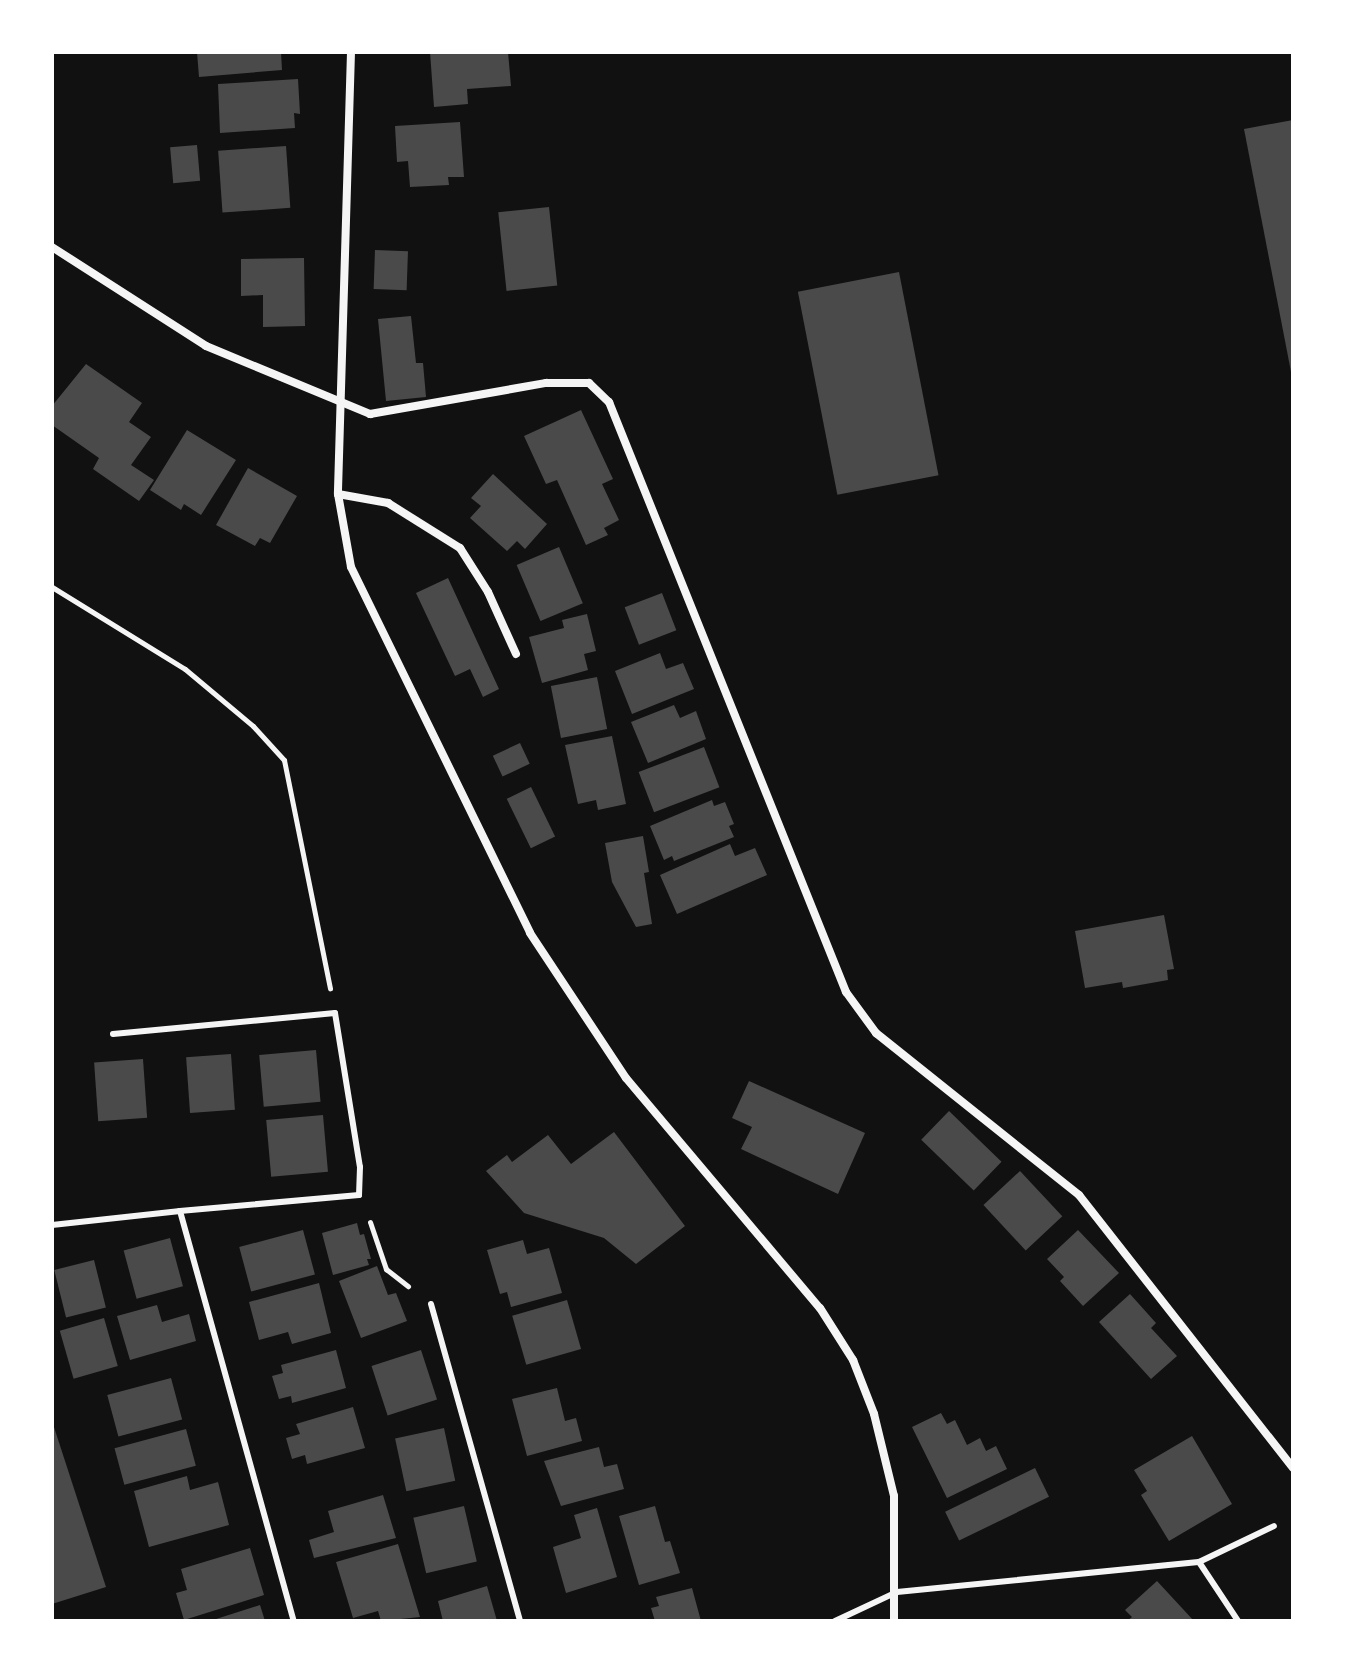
<!DOCTYPE html>
<style>
body{margin:0}
#map{position:relative;width:1345px;height:1673px;overflow:hidden;background:#111;font-family:"Sofia Sans Condensed",sans-serif}
div>[style]{position:absolute}
.building>*{inset:0;background:#4a4a4a;transform-origin:0 0}
.path>*{height:5px;margin:-2.5px;padding:0 2.5px;transform-origin:2.5px;border-radius:2.5px;background:#f5f5f5}
.service>*{height:6px;margin:-3px;padding:0 3px;transform-origin:3px;border-radius:3px;background:#f5f5f5}
.minor>*{height:8px;margin:-4px;padding:0 4px;transform-origin:4px;border-radius:4px;background:#f5f5f5}
span{translate:-50% -50%;white-space:nowrap;text-align:center;line-height:1.15;-webkit-text-stroke:8px #fff;paint-order:stroke}
.frame{position:absolute;inset:0;border:54px solid #fff;pointer-events:none}
</style>
<div id="map">
<div class="building">
<div style="clip-path:polygon(197px 52px,281px 52px,282px 70px,199px 77px)"></div>
<div style="clip-path:polygon(430px 52px,508px 52px,511px 86px,467px 89px,468px 104px,434px 107px)"></div>
<div style="clip-path:polygon(298px 79px,300px 114px,294px 113px,295px 128px,220px 133px,218px 84px)"></div>
<div style="clip-path:polygon(1293px 120px,1293px 377px,1292px 377px,1244px 129px)"></div>
<div style="clip-path:polygon(460px 122px,464px 177px,448px 177px,449px 185px,410px 187px,408px 161px,397px 162px,395px 126px)"></div>
<div style="left:197px;top:145px;width:36px;height:27px;rotate:85deg"></div>
<div style="left:286px;top:146px;width:62px;height:68px;rotate:86deg"></div>
<div style="left:549px;top:207px;width:79px;height:51px;rotate:84deg"></div>
<div style="left:375px;top:250px;width:33px;height:39px;rotate:2deg"></div>
<div style="clip-path:polygon(304px 258px,305px 326px,263px 327px,263px 295px,241px 296px,241px 259px)"></div>
<div style="left:899px;top:272px;width:207px;height:103px;rotate:79deg"></div>
<div style="clip-path:polygon(411px 316px,416px 363px,423px 363px,426px 397px,386px 401px,378px 319px)"></div>
<div style="clip-path:polygon(86px 364px,142px 403px,129px 422px,151px 437px,131px 465px,154px 480px,139px 501px,93px 469px,99px 458px,52px 425px,52px 406px)"></div>
<div style="clip-path:polygon(581px 410px,613px 479px,602px 484px,619px 520px,604px 528px,608px 535px,586px 545px,557px 480px,546px 484px,524px 436px)"></div>
<div style="clip-path:polygon(187px 430px,236px 460px,201px 515px,184px 504px,181px 510px,150px 490px)"></div>
<div style="clip-path:polygon(248px 468px,297px 496px,270px 543px,260px 538px,255px 546px,216px 525px)"></div>
<div style="clip-path:polygon(493px 474px,547px 524px,525px 549px,517px 541px,507px 551px,470px 518px,481px 506px,471px 498px)"></div>
<div style="left:559px;top:547px;width:61px;height:46px;rotate:67deg"></div>
<div style="clip-path:polygon(448px 578px,499px 689px,483px 697px,470px 669px,455px 676px,416px 593px)"></div>
<div style="left:662px;top:593px;width:40px;height:40px;rotate:69deg"></div>
<div style="clip-path:polygon(587px 614px,596px 651px,584px 654px,588px 670px,542px 683px,529px 637px,564px 628px,562px 620px)"></div>
<div style="clip-path:polygon(660px 653px,666px 669px,683px 663px,694px 689px,632px 714px,615px 671px)"></div>
<div style="left:597px;top:677px;width:53px;height:47px;rotate:79deg"></div>
<div style="clip-path:polygon(674px 705px,680px 718px,696px 711px,706px 739px,648px 763px,631px 722px)"></div>
<div style="clip-path:polygon(612px 736px,626px 804px,598px 810px,596px 800px,578px 804px,565px 745px)"></div>
<div style="left:520px;top:743px;width:23px;height:30px;rotate:65deg"></div>
<div style="left:704px;top:747px;width:43px;height:70px;rotate:69deg"></div>
<div style="left:531px;top:787px;width:55px;height:27px;rotate:64deg"></div>
<div style="clip-path:polygon(712px 800px,714px 806px,725px 802px,734px 824px,729px 826px,734px 837px,674px 861px,672px 856px,664px 860px,650px 826px)"></div>
<div style="clip-path:polygon(643px 836px,649px 872px,644px 873px,652px 924px,636px 927px,612px 882px,605px 843px)"></div>
<div style="clip-path:polygon(730px 844px,735px 856px,755px 848px,767px 875px,677px 914px,660px 875px)"></div>
<div style="clip-path:polygon(1164px 915px,1174px 969px,1167px 970px,1168px 980px,1123px 988px,1122px 982px,1085px 988px,1075px 931px)"></div>
<div style="left:316px;top:1050px;width:52px;height:57px;rotate:85deg"></div>
<div style="left:231px;top:1054px;width:56px;height:45px;rotate:86deg"></div>
<div style="left:143px;top:1059px;width:59px;height:49px;rotate:86deg"></div>
<div style="clip-path:polygon(749px 1081px,865px 1133px,838px 1194px,741px 1149px,752px 1127px,732px 1118px)"></div>
<div style="left:949px;top:1111px;width:73px;height:40px;rotate:44deg"></div>
<div style="left:323px;top:1115px;width:57px;height:57px;rotate:85deg"></div>
<div style="clip-path:polygon(614px 1132px,685px 1226px,636px 1264px,604px 1238px,524px 1213px,486px 1171px,507px 1155px,512px 1162px,548px 1135px,571px 1164px)"></div>
<div style="left:1020px;top:1171px;width:62px;height:50px;rotate:47deg"></div>
<div style="clip-path:polygon(357px 1223px,360px 1235px,364px 1234px,371px 1259px,367px 1259px,369px 1265px,333px 1275px,322px 1233px)"></div>
<div style="left:303px;top:1230px;width:46px;height:66px;rotate:75deg"></div>
<div style="clip-path:polygon(1078px 1230px,1119px 1273px,1083px 1306px,1060px 1281px,1064px 1277px,1047px 1259px)"></div>
<div style="left:170px;top:1238px;width:50px;height:48px;rotate:75deg"></div>
<div style="clip-path:polygon(523px 1240px,527px 1254px,549px 1248px,562px 1293px,511px 1307px,507px 1292px,500px 1294px,487px 1250px)"></div>
<div style="left:94px;top:1260px;width:49px;height:41px;rotate:76deg"></div>
<div style="clip-path:polygon(377px 1266px,388px 1295px,396px 1293px,407px 1321px,361px 1338px,339px 1281px)"></div>
<div style="clip-path:polygon(319px 1283px,331px 1333px,292px 1344px,288px 1332px,259px 1340px,249px 1302px)"></div>
<div style="clip-path:polygon(1130px 1294px,1156px 1323px,1151px 1328px,1177px 1356px,1151px 1379px,1099px 1322px)"></div>
<div style="left:567px;top:1300px;width:51px;height:57px;rotate:74deg"></div>
<div style="clip-path:polygon(157px 1305px,162px 1322px,189px 1314px,196px 1341px,130px 1360px,117px 1316px)"></div>
<div style="left:104px;top:1318px;width:50px;height:46px;rotate:74deg"></div>
<div style="clip-path:polygon(336px 1350px,346px 1388px,292px 1403px,291px 1396px,279px 1399px,272px 1376px,283px 1373px,281px 1365px)"></div>
<div style="left:421px;top:1350px;width:52px;height:52px;rotate:72deg"></div>
<div style="left:171px;top:1378px;width:43px;height:66px;rotate:75deg"></div>
<div style="clip-path:polygon(557px 1388px,565px 1421px,576px 1418px,582px 1441px,527px 1456px,512px 1399px)"></div>
<div style="clip-path:polygon(353px 1407px,365px 1448px,307px 1464px,305px 1455px,292px 1459px,286px 1438px,300px 1434px,296px 1424px)"></div>
<div style="clip-path:polygon(941px 1413px,947px 1424px,955px 1420px,967px 1445px,980px 1438px,986px 1451px,996px 1446px,1007px 1469px,947px 1498px,912px 1427px)"></div>
<div style="clip-path:polygon(52px 1421px,106px 1587px,52px 1604px)"></div>
<div style="left:444px;top:1428px;width:54px;height:50px;rotate:78deg"></div>
<div style="left:186px;top:1429px;width:38px;height:74px;rotate:75deg"></div>
<div style="clip-path:polygon(1192px 1436px,1232px 1504px,1169px 1541px,1141px 1495px,1147px 1491px,1134px 1470px)"></div>
<div style="clip-path:polygon(599px 1447px,604px 1467px,617px 1464px,624px 1489px,561px 1506px,544px 1461px)"></div>
<div style="left:1035px;top:1468px;width:32px;height:100px;rotate:64deg"></div>
<div style="clip-path:polygon(187px 1476px,190px 1490px,218px 1482px,229px 1525px,149px 1547px,134px 1491px)"></div>
<div style="clip-path:polygon(383px 1495px,396px 1538px,314px 1558px,309px 1540px,334px 1532px,328px 1511px)"></div>
<div style="left:464px;top:1506px;width:57px;height:52px;rotate:77deg"></div>
<div style="clip-path:polygon(655px 1506px,665px 1542px,670px 1541px,680px 1573px,639px 1585px,619px 1516px)"></div>
<div style="clip-path:polygon(597px 1508px,617px 1577px,566px 1593px,553px 1547px,581px 1538px,574px 1515px)"></div>
<div style="clip-path:polygon(398px 1544px,420px 1617px,381px 1621px,378px 1611px,353px 1618px,336px 1562px)"></div>
<div style="clip-path:polygon(250px 1548px,264px 1595px,184px 1620px,176px 1593px,187px 1590px,181px 1569px)"></div>
<div style="clip-path:polygon(1157px 1581px,1194px 1621px,1127px 1621px,1132px 1617px,1125px 1610px)"></div>
<div style="clip-path:polygon(487px 1586px,497px 1621px,443px 1621px,438px 1601px)"></div>
<div style="clip-path:polygon(692px 1588px,701px 1621px,655px 1621px,651px 1608px,659px 1606px,656px 1597px)"></div>
<div style="clip-path:polygon(260px 1605px,265px 1621px,213px 1621px,213px 1620px)"></div>
</div>
<div class="path">
<div style="left:52px;top:587px;width:156px;rotate:31.7deg"></div>
<div style="left:185px;top:669px;width:89px;rotate:40deg"></div>
<div style="left:253px;top:726px;width:46px;rotate:47.6deg"></div>
<div style="left:284px;top:760px;width:233px;rotate:78.6deg"></div>
<div style="left:370px;top:1222px;width:50px;rotate:71.2deg"></div>
<div style="left:386px;top:1269px;width:28px;rotate:38deg"></div>
</div>
<div class="service">
<div style="left:113px;top:1034px;width:223px;rotate:-5.4deg"></div>
<div style="left:335px;top:1013px;width:156px;rotate:80.8deg"></div>
<div style="left:360px;top:1167px;width:28px;rotate:92deg"></div>
<div style="left:359px;top:1195px;width:180px;rotate:174.9deg"></div>
<div style="left:180px;top:1211px;width:426px;rotate:74.5deg"></div>
<div style="left:52px;top:1225px;width:129px;rotate:-6.2deg"></div>
<div style="left:431px;top:1304px;width:329px;rotate:74.3deg"></div>
<div style="left:1199px;top:1562px;width:71px;rotate:56.5deg"></div>
<div style="left:835px;top:1621px;width:68px;rotate:-25.1deg"></div>
<div style="left:897px;top:1592px;width:303px;rotate:-5.7deg"></div>
<div style="left:1199px;top:1562px;width:83px;rotate:-25.6deg"></div>
</div>
<div class="minor">
<div style="left:351px;top:52px;width:442px;rotate:91.7deg"></div>
<div style="left:338px;top:494px;width:74px;rotate:79.9deg"></div>
<div style="left:351px;top:567px;width:407px;rotate:63.9deg"></div>
<div style="left:530px;top:933px;width:174px;rotate:56.5deg"></div>
<div style="left:626px;top:1078px;width:301px;rotate:49.9deg"></div>
<div style="left:820px;top:1308px;width:62px;rotate:57.6deg"></div>
<div style="left:853px;top:1360px;width:58px;rotate:68.7deg"></div>
<div style="left:874px;top:1414px;width:84px;rotate:76.3deg"></div>
<div style="left:894px;top:1496px;width:125px;rotate:90deg"></div>
<div style="left:52px;top:247px;width:183px;rotate:32.7deg"></div>
<div style="left:206px;top:346px;width:178px;rotate:22.5deg"></div>
<div style="left:370px;top:414px;width:179px;rotate:-10deg"></div>
<div style="left:546px;top:383px;width:43px"></div>
<div style="left:589px;top:383px;width:28px;rotate:44deg"></div>
<div style="left:609px;top:402px;width:636px;rotate:68.11deg"></div>
<div style="left:846px;top:992px;width:51px;rotate:53.8deg"></div>
<div style="left:876px;top:1033px;width:260px;rotate:38.6deg"></div>
<div style="left:1079px;top:1195px;width:347px;rotate:51.9deg"></div>
<div style="left:338px;top:494px;width:51px;rotate:10.2deg"></div>
<div style="left:388px;top:503px;width:85px;rotate:32deg"></div>
<div style="left:460px;top:548px;width:52px;rotate:57.5deg"></div>
<div style="left:488px;top:592px;width:68px;rotate:65.7deg"></div>
</div>
<div class="frame"></div>
</div>
